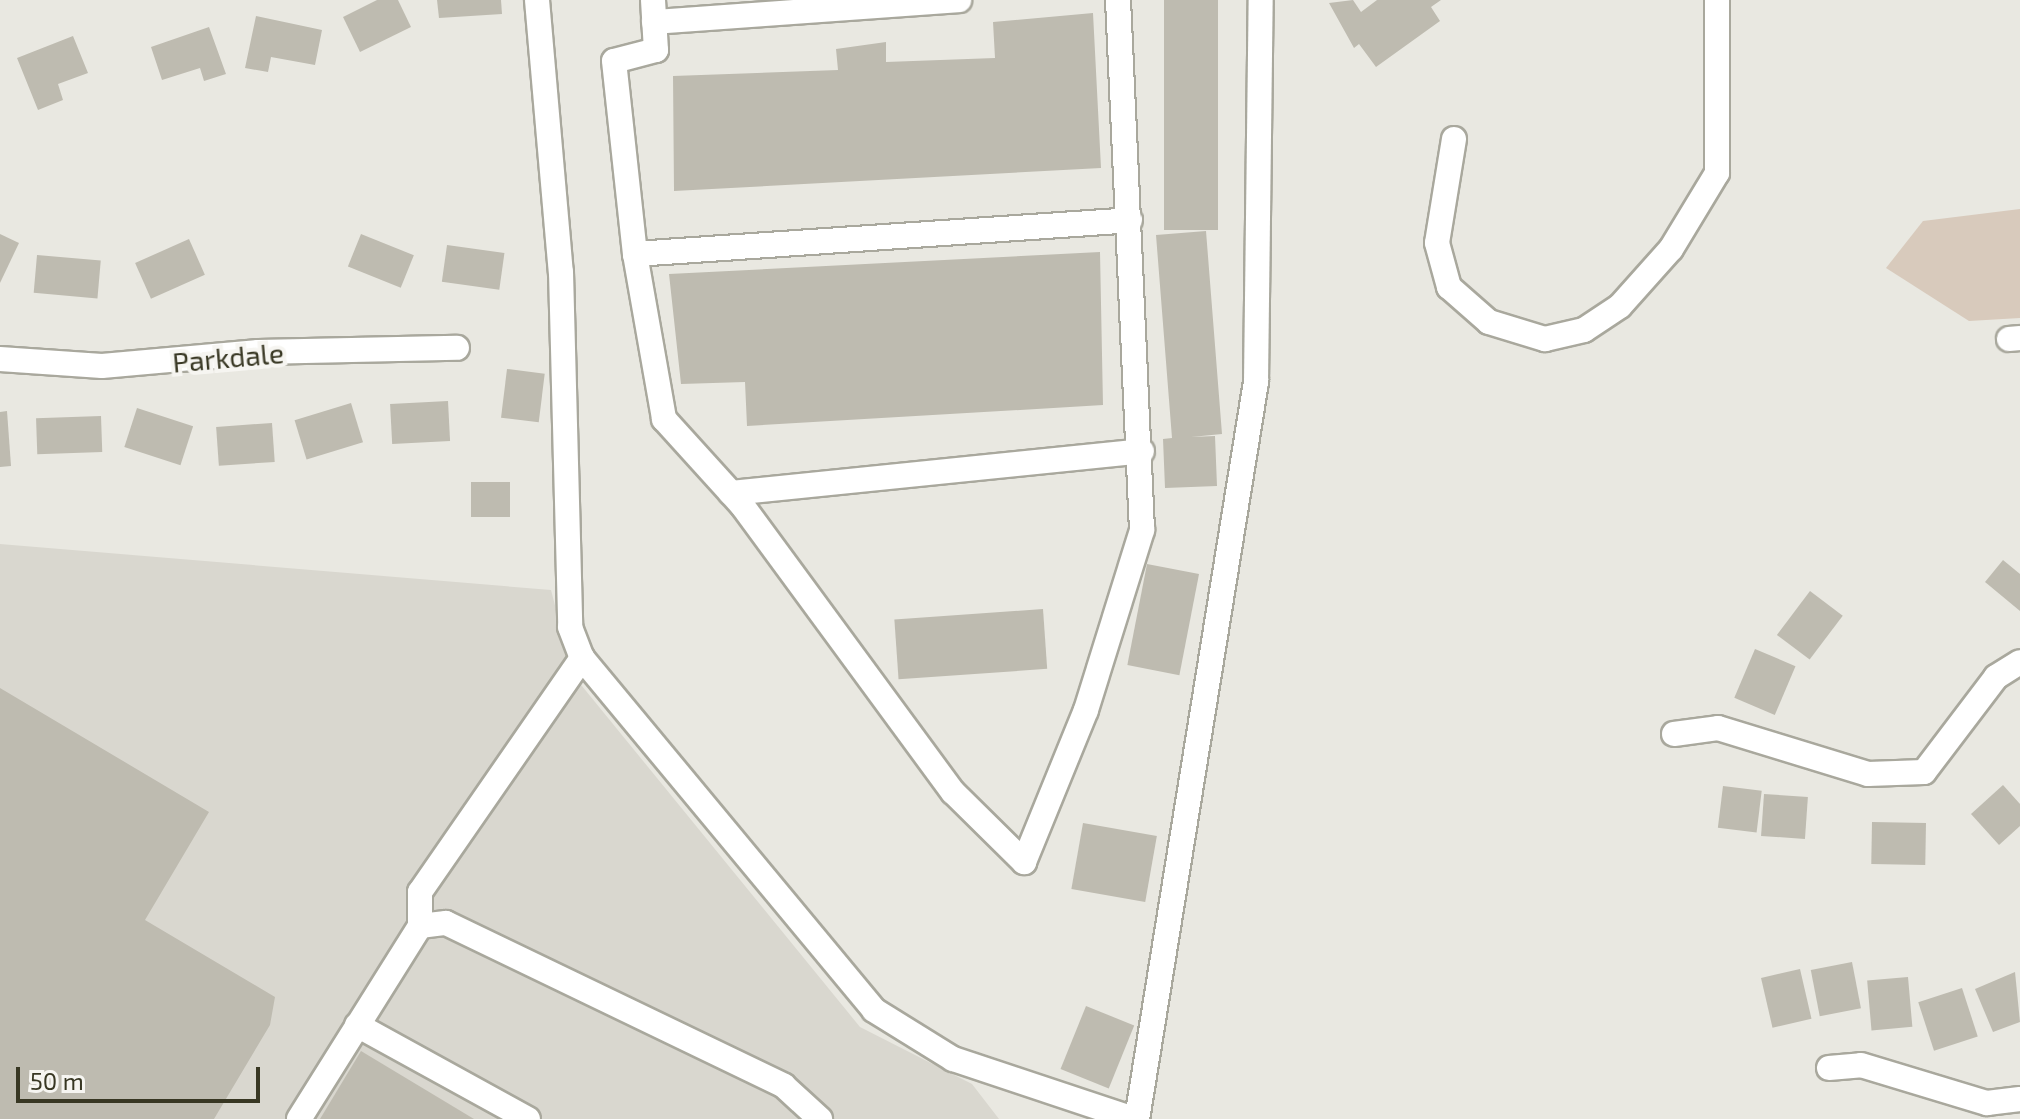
<!DOCTYPE html>
<style>
body{margin:0}
#map{position:relative;width:2020px;height:1119px;overflow:hidden;background:#e9e8e1;font-family:"Exo 2",sans-serif}
div>[style]{position:absolute}
.built>*{inset:0;background:#d9d7cf}
.green>*{inset:0;background:#d8cabc}
.building>*{inset:0;background:#bebbb0;transform-origin:0 0}
.roads{filter:drop-shadow(2px 0 #a9a89d) drop-shadow(-2px 0 #a9a89d) drop-shadow(0 2px #a9a89d) drop-shadow(0 -2px #a9a89d)}
.minor>*{height:24px;margin:-12px;padding:0 12px;transform-origin:12px;border-radius:12px;background:#fff}
span{translate:-50% -50%;white-space:nowrap;text-align:center;line-height:1.15;-webkit-text-stroke:8px #f6f5f1;paint-order:stroke}
.street-label{font-size:28px;color:#383723}
.scale{position:absolute;left:16px;top:1067px;width:244px;height:36px;box-sizing:border-box;border:4px solid #383723;border-top:0;padding-left:10px;font-size:24px;line-height:28px;white-space:nowrap;color:#383723;-webkit-text-stroke:6px #f6f5f1;paint-order:stroke}
</style>
<div id="map">
<div class="built">
<div style="clip-path:polygon(0 544px,551px 590px,573px 675px,860px 1027px,972px 1084px,999px 1119px,0 1119px)"></div>
</div>
<div class="green">
<div style="clip-path:polygon(2020px 209px,2020px 318px,1969px 321px,1886px 268px,1923px 221px)"></div>
</div>
<div class="building">
<div style="clip-path:polygon(377px 0,398px 0,411px 27px,360px 52px,343px 17px)"></div>
<div style="clip-path:polygon(437px 0,501px 0,502px 14px,439px 18px)"></div>
<div style="left:1164px;top:0;width:54px;height:230px"></div>
<div style="clip-path:polygon(1353px 0,1361px 12px,1377px 0,1441px 0,1431px 7px,1440px 21px,1376px 67px,1359px 44px,1354px 48px,1329px 3px)"></div>
<div style="clip-path:polygon(1093px 13px,1101px 168px,674px 191px,673px 76px,838px 70px,836px 49px,886px 42px,886px 62px,995px 58px,993px 22px)"></div>
<div style="clip-path:polygon(256px 16px,322px 30px,315px 65px,271px 57px,268px 72px,245px 68px)"></div>
<div style="clip-path:polygon(209px 27px,226px 74px,204px 81px,200px 68px,162px 80px,151px 47px)"></div>
<div style="clip-path:polygon(73px 36px,88px 73px,58px 84px,63px 100px,38px 110px,17px 58px)"></div>
<div style="clip-path:polygon(1206px 231px,1222px 434px,1191px 437px,1215px 436px,1217px 486px,1165px 488px,1163px 439px,1172px 438px,1156px 235px)"></div>
<div style="clip-path:polygon(0 234px,19px 243px,0 283px)"></div>
<div style="left:361px;top:234px;width:57px;height:35px;rotate:22deg"></div>
<div style="left:189px;top:239px;width:39px;height:59px;rotate:66deg"></div>
<div style="left:447px;top:245px;width:58px;height:37px;rotate:8deg"></div>
<div style="clip-path:polygon(1100px 252px,1103px 405px,747px 426px,745px 382px,681px 384px,669px 274px)"></div>
<div style="left:37px;top:255px;width:64px;height:38px;rotate:5deg"></div>
<div style="left:507px;top:369px;width:38px;height:49px;rotate:7deg"></div>
<div style="left:448px;top:401px;width:40px;height:58px;rotate:87deg"></div>
<div style="left:351px;top:403px;width:41px;height:59px;rotate:73deg"></div>
<div style="left:137px;top:408px;width:59px;height:41px;rotate:18deg"></div>
<div style="clip-path:polygon(7px 411px,11px 466px,0 467px,0 412px)"></div>
<div style="left:101px;top:416px;width:36px;height:65px;rotate:88deg"></div>
<div style="left:272px;top:423px;width:39px;height:56px;rotate:86deg"></div>
<div style="left:471px;top:482px;width:39px;height:35px"></div>
<div style="clip-path:polygon(2003px 560px,2020px 574px,2020px 611px,1985px 582px)"></div>
<div style="left:1147px;top:564px;width:53px;height:103px;rotate:11deg"></div>
<div style="left:1810px;top:591px;width:41px;height:55px;rotate:37deg"></div>
<div style="left:1043px;top:609px;width:60px;height:149px;rotate:86deg"></div>
<div style="left:1755px;top:649px;width:44px;height:53px;rotate:23deg"></div>
<div style="clip-path:polygon(0 688px,209px 812px,145px 920px,275px 997px,270px 1025px,214px 1119px,0 1119px)"></div>
<div style="clip-path:polygon(2003px 785px,2020px 804px,2020px 826px,1999px 845px,1971px 814px)"></div>
<div style="left:1723px;top:786px;width:39px;height:42px;rotate:7deg"></div>
<div style="left:1764px;top:794px;width:44px;height:42px;rotate:4deg"></div>
<div style="left:1872px;top:822px;width:54px;height:42px;rotate:1deg"></div>
<div style="left:1083px;top:823px;width:75px;height:67px;rotate:10deg"></div>
<div style="left:1852px;top:962px;width:47px;height:42px;rotate:79deg"></div>
<div style="left:1800px;top:969px;width:51px;height:40px;rotate:77deg"></div>
<div style="clip-path:polygon(2015px 972px,2020px 1022px,1993px 1032px,1975px 989px)"></div>
<div style="left:1908px;top:977px;width:50px;height:41px;rotate:85deg"></div>
<div style="left:1962px;top:988px;width:51px;height:46px;rotate:72deg"></div>
<div style="left:1086px;top:1006px;width:52px;height:68px;rotate:22deg"></div>
<div style="clip-path:polygon(361px 1051px,474px 1119px,320px 1119px)"></div>
</div>
<div class="roads">
<div class="minor">
<div style="left:537px;top:0;width:273px;rotate:85deg"></div>
<div style="left:561px;top:272px;width:355px;rotate:88.5deg"></div>
<div style="left:570px;top:627px;width:33px;rotate:69deg"></div>
<div style="left:582px;top:658px;width:457px;rotate:50.3deg"></div>
<div style="left:874px;top:1010px;width:93px;rotate:31.8deg"></div>
<div style="left:953px;top:1059px;width:190px;rotate:18.4deg"></div>
<div style="left:653px;top:0;width:50px;rotate:86.6deg"></div>
<div style="left:656px;top:50px;width:43px;rotate:165.3deg"></div>
<div style="left:614px;top:61px;width:194px;rotate:83.8deg"></div>
<div style="left:635px;top:254px;width:168px;rotate:80deg"></div>
<div style="left:664px;top:419px;width:116px;rotate:47.8deg"></div>
<div style="left:742px;top:505px;width:356px;rotate:53.7deg"></div>
<div style="left:953px;top:792px;width:100px;rotate:44.6deg"></div>
<div style="left:1024px;top:862px;width:164px;rotate:-67.8deg"></div>
<div style="left:1086px;top:710px;width:189px;rotate:-72.7deg"></div>
<div style="left:1142px;top:530px;width:531px;rotate:-92.59deg"></div>
<div style="left:654px;top:22px;width:306px;rotate:-4.1deg"></div>
<div style="left:1454px;top:139px;width:105px;rotate:99.3deg"></div>
<div style="left:1437px;top:243px;width:46px;rotate:74.7deg"></div>
<div style="left:1449px;top:287px;width:53px;rotate:41.2deg"></div>
<div style="left:1489px;top:322px;width:59px;rotate:16.9deg"></div>
<div style="left:1545px;top:339px;width:40px;rotate:-13deg"></div>
<div style="left:1584px;top:330px;width:43px;rotate:-33.7deg"></div>
<div style="left:1620px;top:306px;width:76px;rotate:-48.2deg"></div>
<div style="left:1671px;top:249px;width:89px;rotate:-58.8deg"></div>
<div style="left:1717px;top:173px;width:173px;rotate:-90deg"></div>
<div style="left:635px;top:254px;width:496px;rotate:-3.9deg"></div>
<div style="left:2009px;top:339px;width:11px;rotate:-5deg"></div>
<div style="left:0;top:359px;width:102px;rotate:3.9deg"></div>
<div style="left:102px;top:366px;width:157px;rotate:-5.1deg"></div>
<div style="left:258px;top:352px;width:199px;rotate:-1.2deg"></div>
<div style="left:731px;top:493px;width:413px;rotate:-5.8deg"></div>
<div style="left:1674px;top:734px;width:44px;rotate:-7.8deg"></div>
<div style="left:1718px;top:728px;width:157px;rotate:17deg"></div>
<div style="left:1868px;top:774px;width:56px;rotate:-2deg"></div>
<div style="left:1924px;top:772px;width:119px;rotate:-52.8deg"></div>
<div style="left:1996px;top:677px;width:28px;rotate:-32deg"></div>
<div style="left:420px;top:926px;width:34px;rotate:-90deg"></div>
<div style="left:420px;top:892px;width:285px;rotate:-55.3deg"></div>
<div style="left:357px;top:1025px;width:195px;rotate:28.8deg"></div>
<div style="left:1829px;top:1068px;width:32px;rotate:-5deg"></div>
<div style="left:1861px;top:1065px;width:132px;rotate:16.8deg"></div>
<div style="left:1987px;top:1103px;width:33px;rotate:-7deg"></div>
<div style="left:299px;top:1119px;width:228px;rotate:-57.9deg"></div>
<div style="left:420px;top:926px;width:26px;rotate:-7deg"></div>
<div style="left:446px;top:923px;width:375px;rotate:25.7deg"></div>
<div style="left:784px;top:1086px;width:49px;rotate:42.5deg"></div>
<div style="left:1137px;top:1119px;width:747px;rotate:-80.83deg"></div>
<div style="left:1256px;top:382px;width:382px;rotate:-89.3deg"></div>
</div>
</div>
<div class="street-label">
<span style="left:228px;top:357px;rotate:-5deg">Parkdale</span>
</div>
<div class="scale">50 m</div>
</div>
